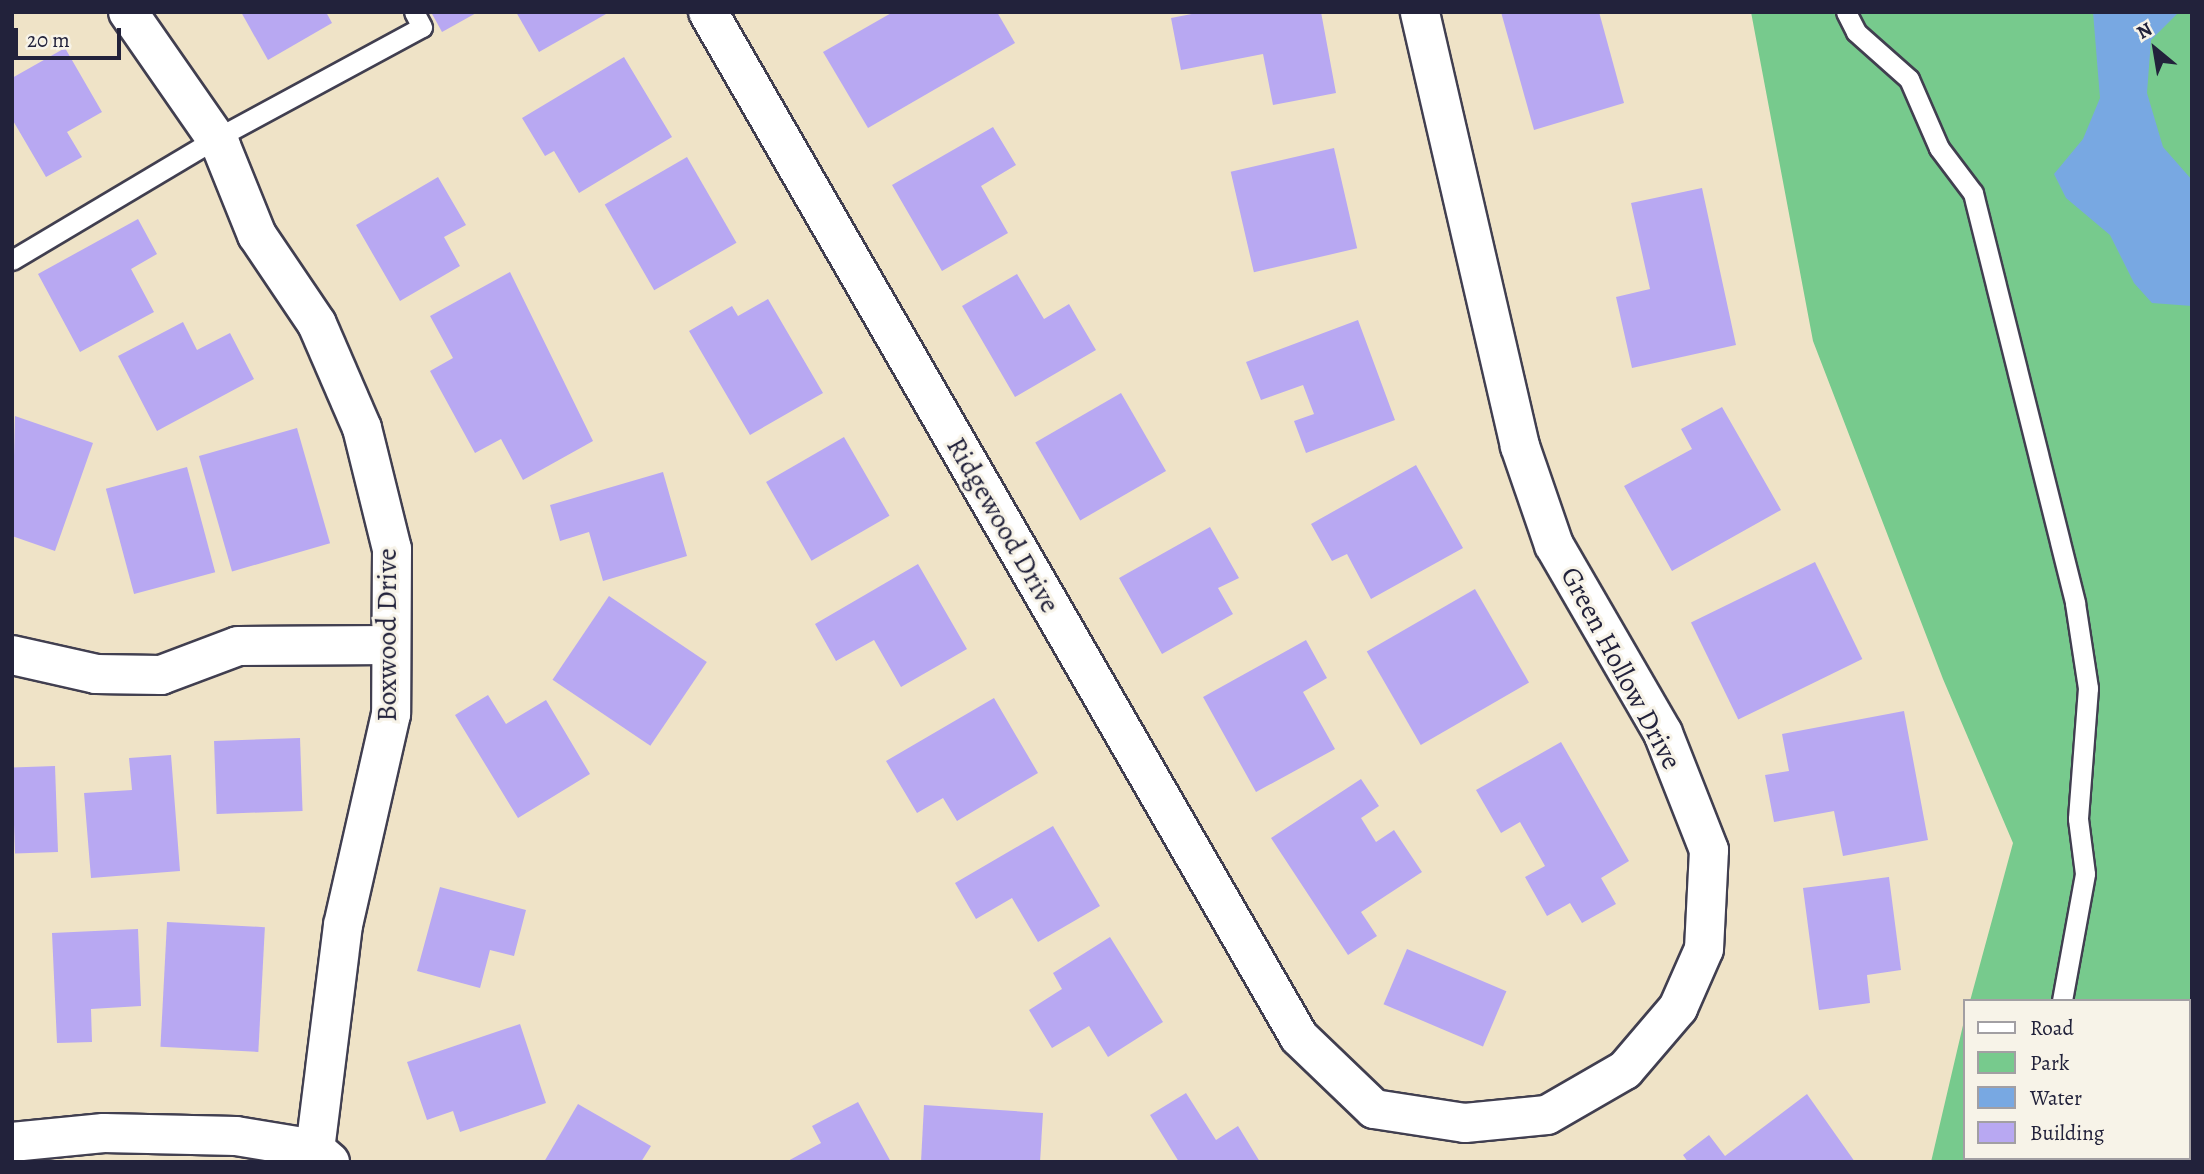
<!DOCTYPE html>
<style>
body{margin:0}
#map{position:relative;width:2204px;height:1174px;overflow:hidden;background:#efe3c7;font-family:Alegreya,serif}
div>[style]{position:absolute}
.green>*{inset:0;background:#77ca8d}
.water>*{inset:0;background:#78a8e2}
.building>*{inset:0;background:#b8a8f2;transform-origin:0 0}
.roads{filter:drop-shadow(2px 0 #413f50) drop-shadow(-2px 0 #413f50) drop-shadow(0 2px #413f50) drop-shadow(0 -2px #413f50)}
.lane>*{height:19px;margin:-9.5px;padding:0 9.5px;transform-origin:9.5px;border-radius:9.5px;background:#fff}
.street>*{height:38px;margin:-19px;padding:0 19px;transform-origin:19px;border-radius:19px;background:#fff}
span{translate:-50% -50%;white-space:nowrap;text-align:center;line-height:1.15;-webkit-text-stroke:6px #f7f3e8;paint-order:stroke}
.street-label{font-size:28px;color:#22223b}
.frame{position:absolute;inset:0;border:14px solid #22223b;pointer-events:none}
.legend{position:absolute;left:1963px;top:999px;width:228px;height:161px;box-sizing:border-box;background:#f7f3e8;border:2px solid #a29fa3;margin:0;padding:9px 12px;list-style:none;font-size:21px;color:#22223b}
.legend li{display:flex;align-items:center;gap:14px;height:35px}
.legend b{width:35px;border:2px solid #a29fa3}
.north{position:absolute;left:2120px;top:14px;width:70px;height:70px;-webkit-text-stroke:5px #f7f3e8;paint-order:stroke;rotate:330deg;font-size:19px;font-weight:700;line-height:28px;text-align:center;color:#22223b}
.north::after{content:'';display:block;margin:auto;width:24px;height:32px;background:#22223b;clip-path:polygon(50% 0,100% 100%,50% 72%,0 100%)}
.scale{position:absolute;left:14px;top:28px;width:107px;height:32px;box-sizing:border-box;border:4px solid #22223b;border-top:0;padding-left:9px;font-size:21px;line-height:24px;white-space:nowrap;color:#22223b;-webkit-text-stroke:5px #f7f3e8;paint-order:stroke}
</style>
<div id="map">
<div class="green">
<div style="clip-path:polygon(1751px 12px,2192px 12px,2192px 1162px,1931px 1162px,1964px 1021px,1964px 1158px,2188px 1158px,2188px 1001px,1970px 1001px,2013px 843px,1943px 679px,1813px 341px)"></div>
</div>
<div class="water">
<div style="clip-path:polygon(2093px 12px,2179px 12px,2151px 40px,2147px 93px,2163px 147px,2192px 180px,2192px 306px,2152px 303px,2134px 283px,2110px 235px,2066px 198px,2054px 174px,2083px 139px,2100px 98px)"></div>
</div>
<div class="building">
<div style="clip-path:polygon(241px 12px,326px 12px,332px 23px,268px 60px)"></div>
<div style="clip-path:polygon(431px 12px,478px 12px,442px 32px)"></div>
<div style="clip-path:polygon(516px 12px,605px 12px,606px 14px,539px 52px)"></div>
<div style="clip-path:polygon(893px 12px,997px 12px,1015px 43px,868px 128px,823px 52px)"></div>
<div style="clip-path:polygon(1202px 12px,1321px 12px,1336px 93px,1273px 105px,1263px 54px,1181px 70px,1171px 18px)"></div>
<div style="clip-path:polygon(1501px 12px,1599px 12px,1624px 103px,1534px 130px)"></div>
<div style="clip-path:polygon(65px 48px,102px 112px,67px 132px,82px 157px,46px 177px,12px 119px,12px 78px)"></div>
<div style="clip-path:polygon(624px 57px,672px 137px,579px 193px,554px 151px,545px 156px,522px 118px)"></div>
<div style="clip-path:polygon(993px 127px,1016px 165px,981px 186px,1008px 233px,942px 271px,892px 185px)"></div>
<div style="left:1334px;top:148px;width:103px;height:106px;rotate:77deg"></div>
<div style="left:687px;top:157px;width:99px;height:95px;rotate:60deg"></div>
<div style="clip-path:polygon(438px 177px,466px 225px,444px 237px,460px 266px,400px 301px,356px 225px)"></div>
<div style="clip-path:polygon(1702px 188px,1736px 345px,1632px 368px,1616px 297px,1650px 289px,1631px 203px)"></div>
<div style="clip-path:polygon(138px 219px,157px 254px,131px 269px,154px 312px,80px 352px,38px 274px)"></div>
<div style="clip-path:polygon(510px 272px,593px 441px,523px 480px,501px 439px,475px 453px,430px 371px,453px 358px,430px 316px)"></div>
<div style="clip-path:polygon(1017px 274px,1044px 319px,1069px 304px,1096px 350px,1015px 397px,962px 306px)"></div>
<div style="clip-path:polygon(768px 299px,823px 393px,750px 435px,689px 331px,732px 306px,738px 316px)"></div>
<div style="clip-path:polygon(1358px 320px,1395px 420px,1306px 453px,1294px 421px,1314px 414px,1303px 385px,1261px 400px,1246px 362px)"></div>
<div style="clip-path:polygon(183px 322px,197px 350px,230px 333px,254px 379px,157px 431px,118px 356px)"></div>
<div style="left:1121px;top:393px;width:90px;height:99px;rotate:60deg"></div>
<div style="clip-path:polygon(1722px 407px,1781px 510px,1672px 571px,1624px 486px,1692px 449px,1681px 429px)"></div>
<div style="clip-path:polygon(15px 416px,93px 443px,55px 551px,12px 536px)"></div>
<div style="left:297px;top:428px;width:120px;height:102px;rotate:74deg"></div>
<div style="left:844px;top:437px;width:91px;height:90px;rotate:60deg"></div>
<div style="clip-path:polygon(1416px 465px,1463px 548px,1371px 599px,1347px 554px,1332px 561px,1311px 524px)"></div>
<div style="left:187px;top:467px;width:109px;height:84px;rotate:75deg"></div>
<div style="clip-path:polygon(663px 472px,687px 556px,603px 581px,589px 532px,560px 541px,550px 505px)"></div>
<div style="clip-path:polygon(1210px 527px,1239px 578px,1218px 588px,1233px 614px,1162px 654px,1119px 578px)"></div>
<div style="left:1815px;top:562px;width:108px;height:138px;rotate:64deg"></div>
<div style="clip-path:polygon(918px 564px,967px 649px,901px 687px,874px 640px,836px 661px,815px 624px)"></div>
<div style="left:1475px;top:589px;width:108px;height:125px;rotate:60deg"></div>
<div style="left:609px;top:596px;width:118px;height:101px;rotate:34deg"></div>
<div style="clip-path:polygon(1306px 640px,1327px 678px,1303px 692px,1335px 749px,1256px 792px,1203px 697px)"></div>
<div style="clip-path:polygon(488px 695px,506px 724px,546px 700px,590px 774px,518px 818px,455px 715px)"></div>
<div style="clip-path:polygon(994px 698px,1038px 773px,957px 821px,943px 798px,917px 813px,886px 761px)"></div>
<div style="clip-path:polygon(1904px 711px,1928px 840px,1843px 856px,1834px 811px,1774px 822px,1765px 775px,1789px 771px,1782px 734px)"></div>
<div style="left:300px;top:738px;width:73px;height:86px;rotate:88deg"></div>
<div style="clip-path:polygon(1561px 742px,1629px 861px,1601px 878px,1616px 904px,1582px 923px,1570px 903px,1547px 916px,1525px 877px,1545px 866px,1520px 822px,1501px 833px,1476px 790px)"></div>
<div style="clip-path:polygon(171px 755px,180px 871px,91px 878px,84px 793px,132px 790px,129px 758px)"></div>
<div style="left:55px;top:766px;width:86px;height:43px;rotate:88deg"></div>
<div style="clip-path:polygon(1361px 779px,1379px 806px,1361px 818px,1376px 842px,1394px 830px,1422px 872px,1361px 912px,1377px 936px,1348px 955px,1271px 838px)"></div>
<div style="clip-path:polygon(1053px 826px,1100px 906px,1038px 942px,1012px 898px,976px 919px,955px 883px)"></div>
<div style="clip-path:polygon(1889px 877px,1901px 970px,1867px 975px,1870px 1003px,1819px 1010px,1803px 888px)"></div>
<div style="clip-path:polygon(440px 887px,526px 910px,514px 956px,490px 950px,480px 988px,417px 971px)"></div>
<div style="left:167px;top:922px;width:98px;height:125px;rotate:3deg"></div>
<div style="clip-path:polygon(138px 929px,141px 1006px,91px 1009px,92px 1042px,57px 1043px,52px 933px)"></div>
<div style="clip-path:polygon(1110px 937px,1163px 1022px,1108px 1057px,1089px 1026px,1052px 1048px,1029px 1010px,1062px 989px,1053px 973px)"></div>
<div style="left:1407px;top:949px;width:108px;height:60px;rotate:23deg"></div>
<div style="clip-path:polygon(520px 1024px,546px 1103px,460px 1132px,453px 1111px,427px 1120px,407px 1062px)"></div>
<div style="clip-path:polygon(1186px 1093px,1216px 1140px,1238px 1126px,1260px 1162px,1179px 1162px,1150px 1115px)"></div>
<div style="clip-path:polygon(1807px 1094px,1855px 1162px,1688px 1162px,1683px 1155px,1709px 1135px,1725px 1156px)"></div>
<div style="clip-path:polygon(858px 1102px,891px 1162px,786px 1162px,821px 1143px,812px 1126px)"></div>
<div style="clip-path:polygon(578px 1104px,651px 1146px,641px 1162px,544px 1162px)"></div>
<div style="clip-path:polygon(924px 1105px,1043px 1113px,1040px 1162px,921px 1162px)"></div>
</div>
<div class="roads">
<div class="lane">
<div style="left:1846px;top:12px;width:22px;rotate:63deg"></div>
<div style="left:1856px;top:32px;width:71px;rotate:41.6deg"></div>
<div style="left:1909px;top:79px;width:75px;rotate:66.5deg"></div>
<div style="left:1939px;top:148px;width:56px;rotate:52.9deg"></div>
<div style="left:1973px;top:193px;width:422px;rotate:76deg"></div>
<div style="left:2075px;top:603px;width:86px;rotate:81.3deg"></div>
<div style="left:2088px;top:688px;width:131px;rotate:94.4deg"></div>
<div style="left:2078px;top:819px;width:55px;rotate:82.7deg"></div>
<div style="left:2085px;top:874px;width:129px;rotate:100.3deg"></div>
<div style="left:12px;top:260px;width:236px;rotate:-30.8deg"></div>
<div style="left:215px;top:139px;width:235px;rotate:-28.4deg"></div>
<div style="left:422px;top:27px;width:17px;rotate:-118deg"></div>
<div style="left:2047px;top:1162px;width:4px;rotate:-90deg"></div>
</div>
<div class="street">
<div style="left:128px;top:12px;width:163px;rotate:55.2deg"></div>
<div style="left:221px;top:146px;width:96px;rotate:68deg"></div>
<div style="left:257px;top:235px;width:107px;rotate:56deg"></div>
<div style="left:317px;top:324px;width:113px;rotate:66.6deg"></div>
<div style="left:362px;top:428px;width:125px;rotate:76.1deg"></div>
<div style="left:392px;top:549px;width:165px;rotate:90.3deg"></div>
<div style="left:391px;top:714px;width:216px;rotate:102.8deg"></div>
<div style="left:343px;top:925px;width:226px;rotate:97.1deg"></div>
<div style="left:708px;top:12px;width:1183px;rotate:60.03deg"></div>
<div style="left:1299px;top:1037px;width:104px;rotate:43.8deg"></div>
<div style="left:1374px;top:1109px;width:92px;rotate:8.7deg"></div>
<div style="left:1465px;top:1123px;width:82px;rotate:-5.6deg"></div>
<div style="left:1547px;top:1115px;width:90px;rotate:-30deg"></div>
<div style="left:1625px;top:1070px;width:82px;rotate:-49.5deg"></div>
<div style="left:1678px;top:1008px;width:64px;rotate:-66.2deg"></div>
<div style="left:1704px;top:949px;width:99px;rotate:-87.1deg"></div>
<div style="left:1709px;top:850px;width:126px;rotate:-111.5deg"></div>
<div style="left:1663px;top:733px;width:217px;rotate:-120.1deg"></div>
<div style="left:1554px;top:545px;width:105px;rotate:-109deg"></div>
<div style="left:1520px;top:446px;width:445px;rotate:-103deg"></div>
<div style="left:12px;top:655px;width:86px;rotate:12.7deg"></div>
<div style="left:96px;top:674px;width:65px;rotate:0.9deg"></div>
<div style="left:161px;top:675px;width:82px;rotate:-20.6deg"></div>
<div style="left:238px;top:646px;width:153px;rotate:-0.4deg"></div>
<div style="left:12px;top:1142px;width:92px;rotate:-5.6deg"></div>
<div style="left:104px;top:1133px;width:132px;rotate:1.3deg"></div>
<div style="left:236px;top:1136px;width:80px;rotate:9.3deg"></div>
<div style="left:315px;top:1149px;width:20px;rotate:41deg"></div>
</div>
</div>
<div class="street-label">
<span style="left:1003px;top:525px;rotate:60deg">Ridgewood Drive</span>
<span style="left:387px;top:635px;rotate:-90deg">Boxwood Drive</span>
<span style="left:1621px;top:668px;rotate:62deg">Green Hollow Drive</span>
</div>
<div class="frame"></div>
<ul class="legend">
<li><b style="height:9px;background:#fff"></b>Road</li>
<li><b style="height:19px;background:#77ca8d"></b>Park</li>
<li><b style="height:19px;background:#78a8e2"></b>Water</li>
<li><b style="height:19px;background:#b8a8f2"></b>Building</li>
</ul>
<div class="north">N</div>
<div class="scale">20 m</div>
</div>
